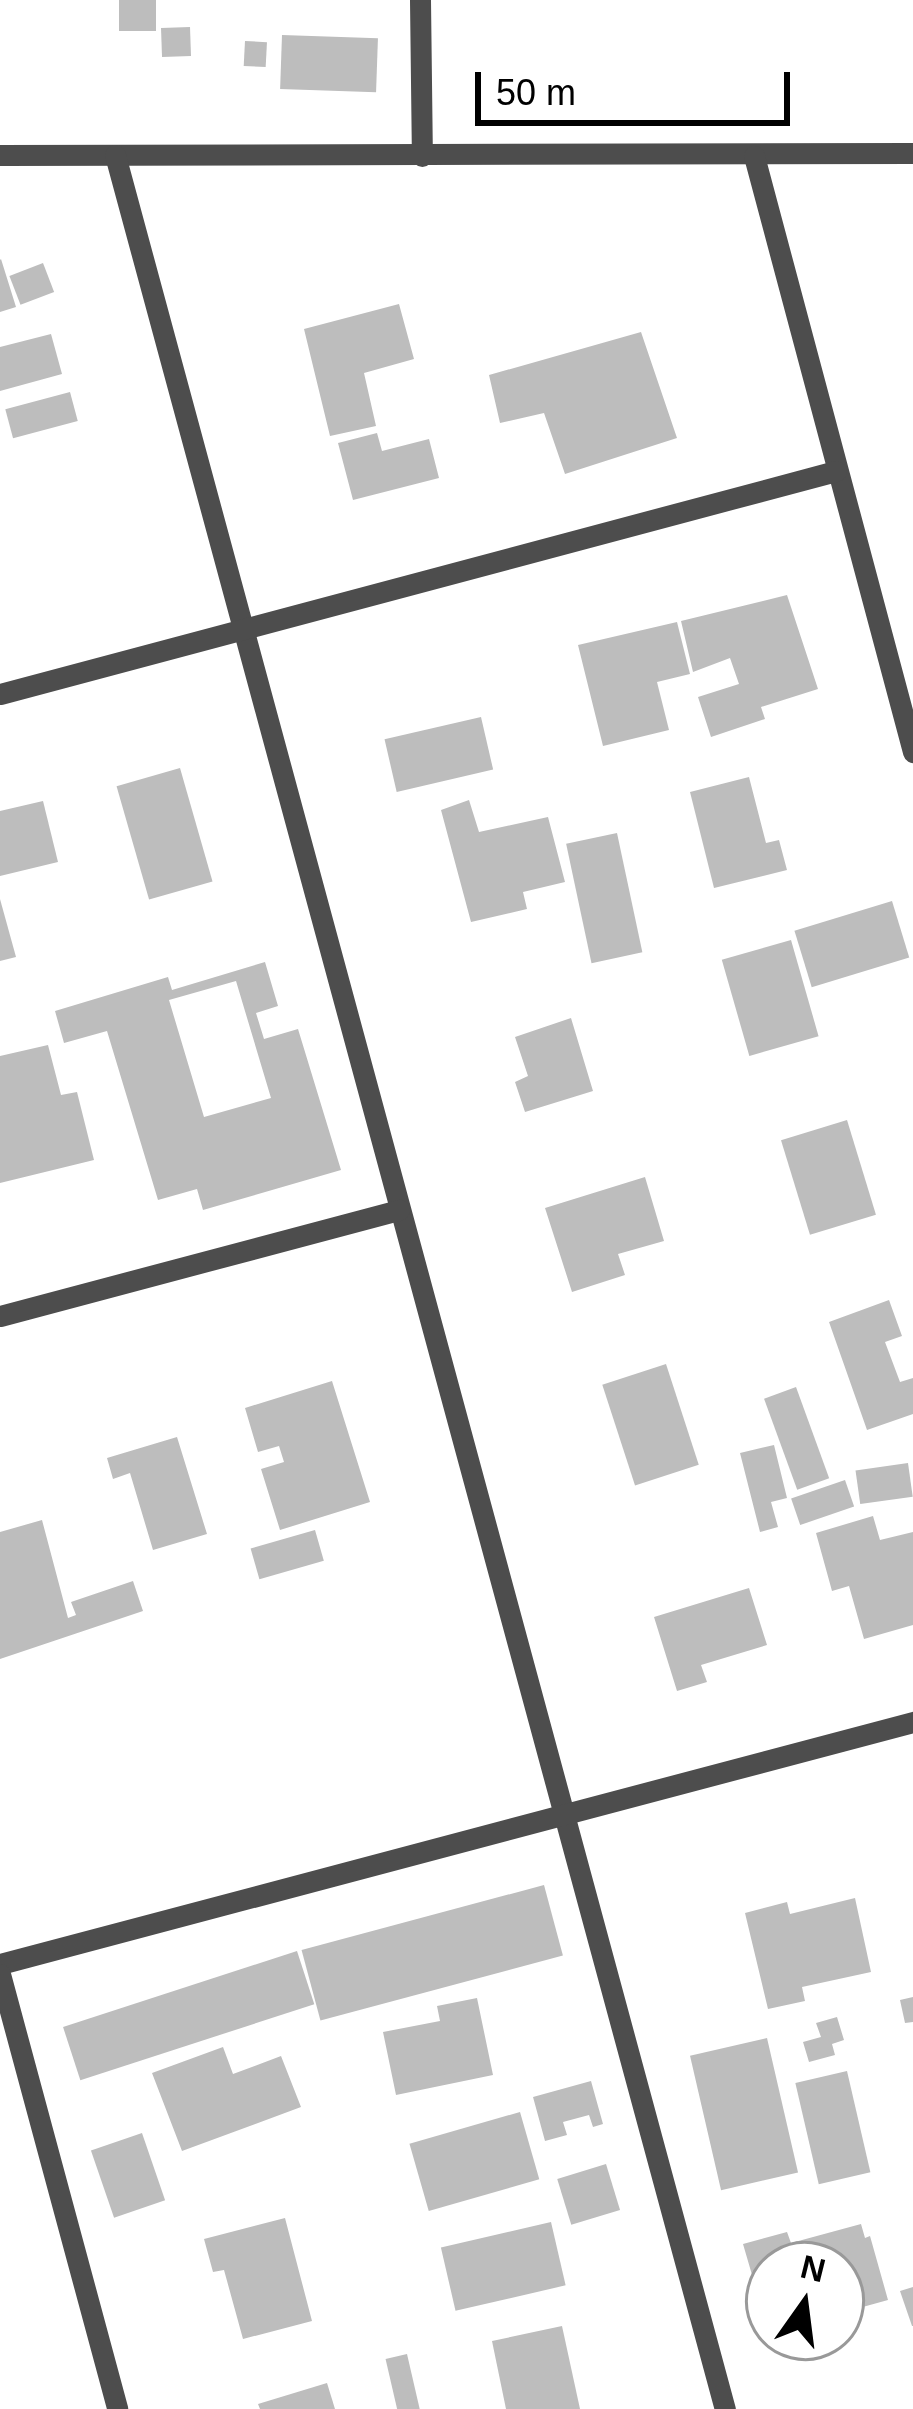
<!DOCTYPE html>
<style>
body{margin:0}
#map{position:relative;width:913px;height:2409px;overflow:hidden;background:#fff;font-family:Arial,sans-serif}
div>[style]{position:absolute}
.building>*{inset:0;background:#bdbdbd;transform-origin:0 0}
.minor>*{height:21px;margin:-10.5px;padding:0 10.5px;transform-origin:10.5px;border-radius:10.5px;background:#4d4d4d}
span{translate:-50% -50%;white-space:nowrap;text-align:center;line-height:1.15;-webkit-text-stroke:12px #fff;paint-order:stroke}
.north{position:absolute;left:745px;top:2241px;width:120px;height:120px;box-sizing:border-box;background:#fff;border:3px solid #999;border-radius:50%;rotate:14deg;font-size:33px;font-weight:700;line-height:48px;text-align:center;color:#000}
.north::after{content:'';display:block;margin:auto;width:42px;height:54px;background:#000;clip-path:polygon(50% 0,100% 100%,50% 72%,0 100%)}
.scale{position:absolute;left:475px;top:72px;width:315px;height:54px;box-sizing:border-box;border:6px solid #000;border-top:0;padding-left:15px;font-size:36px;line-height:42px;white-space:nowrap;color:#000;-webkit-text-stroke:9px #fff;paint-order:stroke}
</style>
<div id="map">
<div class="building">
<div style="left:119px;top:0;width:37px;height:31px"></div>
<div style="left:190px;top:27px;width:29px;height:29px;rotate:88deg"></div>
<div style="left:282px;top:35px;width:96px;height:54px;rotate:2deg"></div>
<div style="left:245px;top:41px;width:22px;height:25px;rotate:3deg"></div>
<div style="clip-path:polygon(1px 259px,16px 307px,0 312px,0 260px)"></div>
<div style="left:43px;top:263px;width:31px;height:36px;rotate:69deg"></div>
<div style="clip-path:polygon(399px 304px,414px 359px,364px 373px,376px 426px,330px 436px,304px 329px)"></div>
<div style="clip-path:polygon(641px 332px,677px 438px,565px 474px,544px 413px,500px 423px,489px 375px)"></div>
<div style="clip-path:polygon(51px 334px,62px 374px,0 391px,0 347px)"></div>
<div style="left:70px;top:392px;width:30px;height:67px;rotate:75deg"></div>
<div style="clip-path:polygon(377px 433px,382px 451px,429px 439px,439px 478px,353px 500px,338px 443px)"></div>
<div style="clip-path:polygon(787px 595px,818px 689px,761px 707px,765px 719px,711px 737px,698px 697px,739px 684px,730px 658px,693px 672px,681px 621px)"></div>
<div style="clip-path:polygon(677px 622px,690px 674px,657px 682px,669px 730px,603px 746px,578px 645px)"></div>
<div style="left:481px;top:717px;width:54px;height:99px;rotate:77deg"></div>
<div style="left:180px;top:768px;width:118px;height:66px;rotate:74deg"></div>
<div style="clip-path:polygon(749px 777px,766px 843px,779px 840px,787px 870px,714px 888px,690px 792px)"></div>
<div style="clip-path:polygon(469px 800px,479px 832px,548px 817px,565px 882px,523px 892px,527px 909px,471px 922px,441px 810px)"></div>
<div style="clip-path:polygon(43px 801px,58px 862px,0 876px,0 811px)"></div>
<div style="left:617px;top:833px;width:122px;height:52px;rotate:78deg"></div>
<div style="clip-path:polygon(0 899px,16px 957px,0 961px)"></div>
<div style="left:892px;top:901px;width:59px;height:102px;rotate:73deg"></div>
<div style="left:791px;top:940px;width:100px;height:72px;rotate:74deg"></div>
<div style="clip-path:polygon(evenodd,265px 962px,278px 1006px,256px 1013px,264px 1039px,298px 1029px,341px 1170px,203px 1210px,197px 1189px,158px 1200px,107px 1031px,64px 1043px,55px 1011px,168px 977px,172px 990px,265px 962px,236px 981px,271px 1098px,204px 1117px,169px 1000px,236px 981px)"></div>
<div style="clip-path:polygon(571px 1018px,593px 1091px,525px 1112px,515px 1082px,528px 1076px,515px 1037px)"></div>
<div style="clip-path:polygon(48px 1045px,61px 1095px,77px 1092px,94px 1160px,0 1183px,0 1056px)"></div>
<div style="left:847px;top:1120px;width:99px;height:69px;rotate:73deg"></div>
<div style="clip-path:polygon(645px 1177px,664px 1241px,618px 1254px,625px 1275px,572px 1292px,545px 1208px)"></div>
<div style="clip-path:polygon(889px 1300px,902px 1336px,885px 1342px,900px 1382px,913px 1378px,913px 1414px,867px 1430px,829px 1322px)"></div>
<div style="left:666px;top:1364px;width:106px;height:67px;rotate:72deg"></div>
<div style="clip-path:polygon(332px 1381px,370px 1502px,280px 1530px,261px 1469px,284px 1462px,279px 1446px,258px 1452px,245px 1408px)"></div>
<div style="left:796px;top:1387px;width:97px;height:34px;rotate:70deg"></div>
<div style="clip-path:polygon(177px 1437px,207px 1534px,153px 1550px,130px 1473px,113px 1479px,107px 1458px)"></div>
<div style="clip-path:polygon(774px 1445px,787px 1498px,771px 1502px,778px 1527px,760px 1532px,740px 1453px)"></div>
<div style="left:908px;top:1463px;width:34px;height:53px;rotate:82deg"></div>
<div style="left:845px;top:1480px;width:28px;height:57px;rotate:71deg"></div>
<div style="clip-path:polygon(873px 1516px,880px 1540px,913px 1532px,913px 1625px,864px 1639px,849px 1586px,832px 1591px,816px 1533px)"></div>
<div style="clip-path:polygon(42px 1520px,68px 1618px,76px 1615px,71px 1602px,133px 1581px,143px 1611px,0 1659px,0 1532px)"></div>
<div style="left:315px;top:1530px;width:32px;height:67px;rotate:74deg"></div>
<div style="clip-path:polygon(749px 1588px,767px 1645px,701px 1665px,707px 1682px,677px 1691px,654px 1617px)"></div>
<div style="left:544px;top:1885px;width:73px;height:251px;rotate:75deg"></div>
<div style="clip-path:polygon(855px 1898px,871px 1972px,802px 1987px,805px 2001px,768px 2009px,745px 1913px,787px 1902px,790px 1914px)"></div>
<div style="left:297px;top:1951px;width:56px;height:246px;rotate:72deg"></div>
<div style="clip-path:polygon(913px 1997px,913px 2022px,905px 2023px,900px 2000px)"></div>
<div style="clip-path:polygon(477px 1998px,493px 2075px,396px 2095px,383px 2032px,440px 2021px,437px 2006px)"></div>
<div style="clip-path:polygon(837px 2017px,844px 2040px,832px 2044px,835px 2055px,809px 2062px,803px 2042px,821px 2037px,816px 2023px)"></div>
<div style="left:767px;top:2038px;width:138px;height:79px;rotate:77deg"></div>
<div style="clip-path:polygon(223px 2047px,233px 2074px,281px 2056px,301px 2107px,182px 2151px,152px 2073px)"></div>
<div style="left:847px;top:2071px;width:104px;height:53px;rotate:77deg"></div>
<div style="clip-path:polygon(591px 2081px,603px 2124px,593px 2127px,589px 2115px,563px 2122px,567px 2135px,545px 2141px,533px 2097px)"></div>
<div style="left:520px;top:2112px;width:70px;height:115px;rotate:74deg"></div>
<div style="left:142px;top:2133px;width:71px;height:54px;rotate:71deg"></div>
<div style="left:606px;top:2164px;width:48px;height:51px;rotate:73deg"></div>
<div style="clip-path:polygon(285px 2218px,312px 2321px,243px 2339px,224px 2270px,213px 2272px,204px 2239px)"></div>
<div style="left:551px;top:2222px;width:65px;height:113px;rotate:77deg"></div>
<div style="clip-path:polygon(861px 2224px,865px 2238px,870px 2236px,888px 2300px,841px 2313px,841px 2265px,769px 2265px,769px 2304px,763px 2290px,757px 2292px,743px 2244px,787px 2232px,791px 2243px)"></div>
<div style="clip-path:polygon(913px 2287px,913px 2326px,912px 2326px,900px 2291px)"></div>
<div style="clip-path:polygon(562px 2326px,580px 2409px,506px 2409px,492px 2341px)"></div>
<div style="left:407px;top:2354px;width:57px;height:22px;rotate:77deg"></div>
<div style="clip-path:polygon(327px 2383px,335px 2409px,260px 2409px,258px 2404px)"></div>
</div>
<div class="minor">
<div style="left:420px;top:0;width:156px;rotate:89.3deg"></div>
<div style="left:0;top:155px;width:913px;rotate:-0.13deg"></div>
<div style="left:115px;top:155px;width:2335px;rotate:74.86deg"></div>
<div style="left:754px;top:156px;width:617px;rotate:75.06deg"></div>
<div style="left:0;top:694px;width:865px;rotate:-14.94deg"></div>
<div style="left:0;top:1316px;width:413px;rotate:-14.9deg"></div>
<div style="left:0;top:1964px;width:945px;rotate:-14.85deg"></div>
<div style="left:0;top:1974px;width:450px;rotate:74.9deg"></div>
</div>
<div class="north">N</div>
<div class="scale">50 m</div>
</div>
